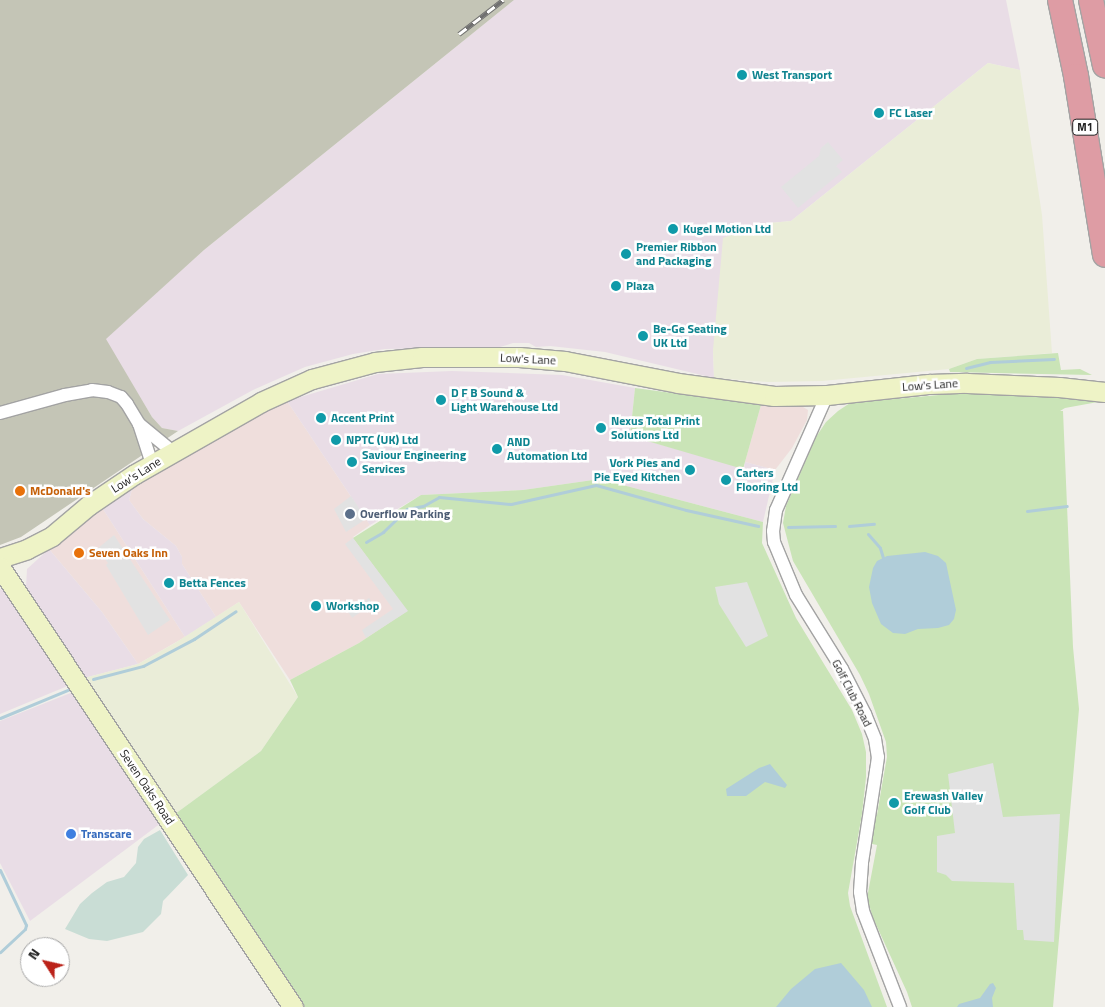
<!DOCTYPE html>
<style>
body{margin:0}
#map{position:relative;width:1105px;height:1007px;overflow:hidden;background:#f1efea;font-family:"Titillium Web",sans-serif}
div>[style]{position:absolute}
.commercial>*{inset:0;background:#efdedc}
.industrial>*{inset:0;background:#e9dde6}
.construction>*{inset:0;background:#c4c5b6}
.farmland>*{inset:0;background:#eaedd8}
.grass>*{inset:0;background:#cae4b7}
.wetland>*{inset:0;background:#c9ddd5}
.parking>*{inset:0;background:#e2e2e2;transform-origin:0 0}
.water>*{inset:0;background:#b0cdd9}
.stream>*{height:3px;margin:-1.5px;padding:0 1.5px;transform-origin:1.5px;border-radius:1.5px;background:#b0cdd9}
.roads{filter:drop-shadow(1px 0 #a3a3a3) drop-shadow(-1px 0 #a3a3a3) drop-shadow(0 1px #a3a3a3) drop-shadow(0 -1px #a3a3a3)}
.street>*{height:12px;margin:-6px;padding:0 6px;transform-origin:6px;border-radius:6px;background:#fff}
.secondary>*{height:19px;margin:-9.5px;padding:0 9.5px;transform-origin:9.5px;border-radius:9.5px;background:#eef3c6}
.highway>*{height:24px;margin:-12px;padding:0 12px;transform-origin:12px;border-radius:12px;background:#de9ca4}
.rail>*{height:5px;margin-top:-2.5px;transform-origin:0;background:repeating-linear-gradient(90deg,#fff 0 9px,#707070 0 18px);box-sizing:border-box;border-block:1px solid #707070}
.dots>*{width:14px;height:14px;translate:-50% -50%;box-sizing:border-box;border:2px solid #fff;border-radius:50%}
span{translate:-50% -50%;white-space:nowrap;text-align:center;line-height:1.15;-webkit-text-stroke:5px #fff;paint-order:stroke}
.shield-label span{padding:1px 4px;background:#fff;border:1px solid;border-radius:4px;-webkit-text-stroke-width:0}
.shield-label{font-size:11px;color:#222;font-weight:700}
.culture-label{font-size:12px;color:#0d838f;font-weight:700}
.left{translate:0 -50%;text-align:left}
.right{translate:-100% -50%;text-align:right}
.street-label{font-size:12px;color:#222}
.food-label{font-size:12px;color:#c56008;font-weight:700}
.service-label{font-size:12px;color:#4e5e75;font-weight:700}
.shop-label{font-size:12px;color:#366cbe;font-weight:700}
.north{position:absolute;left:20px;top:937px;width:50px;height:50px;box-sizing:border-box;background:#fff;border:1px solid #a7a7a7;border-radius:50%;rotate:305deg;font-size:14px;font-weight:700;line-height:20px;text-align:center;color:#222}
.north::after{content:'';display:block;margin:auto;width:18px;height:22px;background:#bb2219;clip-path:polygon(50% 0,100% 100%,50% 72%,0 100%)}
</style>
<div id="map">
<div class="commercial">
<div style="clip-path:polygon(287px 401px,370px 525px,353px 537px,408px 611px,359px 643px,290px 680px,239px 602px,216px 617px,182px 564px,182px 557px,176px 546px,143px 519px,129px 500px,133px 486px,259px 414px)"></div>
<div style="clip-path:polygon(761px 405px,803px 407px,808px 410px,807px 420px,792px 448px,775px 470px,745px 462px)"></div>
<div style="clip-path:polygon(103px 509px,185px 637px,138px 664px,102px 612px,49px 549px,81px 522px)"></div>
</div>
<div class="industrial">
<div style="clip-path:polygon(514px 0,1006px 0,1020px 70px,988px 63px,791px 221px,759px 224px,713px 350px,714px 378px,605px 352px,550px 346px,536px 347px,529px 343px,513px 343px,500px 347px,385px 349px,353px 354px,305px 367px,253px 390px,178px 431px,162px 428px,152px 417px,105px 339px,204px 250px)"></div>
<div style="clip-path:polygon(452px 371px,562px 375px,635px 388px,630px 436px,744px 468px,745px 462px,775px 470px,763px 522px,600px 479px,523px 490px,421px 495px,370px 525px,287px 401px,378px 374px)"></div>
<div style="clip-path:polygon(133px 486px,129px 500px,143px 519px,176px 546px,182px 557px,182px 564px,216px 617px,185px 637px,103px 509px)"></div>
<div style="clip-path:polygon(49px 549px,102px 612px,138px 664px,84px 678px,26px 588px,27px 569px)"></div>
<div style="clip-path:polygon(0 589px,8px 592px,70px 685px,0 714px)"></div>
<div style="clip-path:polygon(73px 692px,161px 823px,30px 921px,0 863px,0 721px)"></div>
</div>
<div class="construction">
<div style="clip-path:polygon(0 0,514px 0,204px 250px,106px 339px,152px 417px,162px 428px,178px 431px,21px 537px,0 545px)"></div>
</div>
<div class="farmland">
<div style="clip-path:polygon(988px 63px,1020px 70px,1042px 215px,1052px 353px,977px 359px,949px 369px,822px 381px,768px 382px,714px 378px,713px 350px,723px 238px,759px 224px,791px 221px)"></div>
<div style="clip-path:polygon(239px 602px,298px 697px,261px 751px,175px 814px,84px 678px,138px 664px,175px 643px)"></div>
</div>
<div class="grass">
<div style="clip-path:polygon(1058px 353px,1061px 370px,1080px 369px,1092px 375px,950px 372px,949px 369px,977px 359px)"></div>
<div style="clip-path:polygon(635px 388px,761px 405px,743px 469px,630px 436px)"></div>
<div style="clip-path:polygon(941px 391px,1098px 397px,1098px 402px,1065px 408px,1060px 411px,1063px 411px,1073px 647px,1079px 709px,1053px 1007px,912px 1007px,907px 992px,873px 918px,867px 898px,877px 845px,868px 843px,873px 815px,877px 815px,882px 785px,887px 757px,886px 742px,869px 694px,860px 675px,793px 561px,783px 523px,786px 506px,816px 437px,826px 422px,838px 411px,850px 403px,939px 395px)"></div>
<div style="clip-path:polygon(600px 479px,763px 522px,762px 543px,796px 618px,852px 710px,862px 734px,866px 752px,866px 777px,862px 814px,848px 893px,850px 906px,887px 1007px,303px 1007px,175px 814px,261px 751px,298px 697px,290px 680px,359px 643px,407px 611px,353px 538px,421px 495px,523px 490px)"></div>
</div>
<div class="wetland">
<div style="clip-path:polygon(160px 830px,188px 875px,163px 901px,161px 914px,143px 932px,107px 941px,89px 939px,65px 929px,80px 904px,92px 893px,107px 882px,124px 877px,136px 863px,138px 847px,144px 839px)"></div>
</div>
<div class="parking">
<div style="clip-path:polygon(828px 142px,843px 160px,836px 166px,842px 172px,798px 208px,781px 187px,819px 156px,821px 148px)"></div>
<div style="clip-path:polygon(351px 496px,366px 519px,346px 532px,334px 509px)"></div>
<div style="clip-path:polygon(114px 535px,170px 620px,148px 635px,106px 565px,108px 563px,97px 549px)"></div>
<div style="clip-path:polygon(353px 538px,408px 611px,366px 638px,362px 630px,393px 609px,345px 544px)"></div>
<div style="clip-path:polygon(747px 582px,768px 636px,746px 647px,719px 604px,715px 587px)"></div>
<div style="left:369px;top:598px;width:7px;height:25px;rotate:56deg"></div>
<div style="clip-path:polygon(993px 763px,1003px 817px,1060px 814px,1054px 942px,1024px 940px,1023px 930px,1017px 930px,1014px 883px,952px 881px,946px 875px,937px 872px,937px 836px,955px 833px,948px 774px)"></div>
</div>
<div class="water">
<div style="clip-path:polygon(925px 552px,938px 556px,946px 563px,956px 610px,954px 619px,949px 625px,938px 628px,918px 629px,905px 634px,893px 633px,881px 624px,872px 603px,869px 587px,873px 568px,877px 561px,887px 556px)"></div>
<div style="clip-path:polygon(770px 764px,787px 785px,785px 788px,765px 782px,746px 796px,727px 796px,726px 789px,759px 768px)"></div>
<div style="clip-path:polygon(841px 963px,864px 990px,872px 1007px,776px 1007px,791px 989px,815px 969px)"></div>
<div style="clip-path:polygon(993px 983px,996px 988px,992px 998px,993px 1007px,957px 1007px,959px 1004px,980px 998px,990px 984px)"></div>
</div>
<div class="stream">
<div style="left:966px;top:368px;width:25px;rotate:-14deg"></div>
<div style="left:990px;top:362px;width:64px;rotate:-2.7deg"></div>
<div style="left:1027px;top:511px;width:40px;rotate:-7.1deg"></div>
<div style="left:849px;top:526px;width:25px;rotate:-5deg"></div>
<div style="left:788px;top:527px;width:47px;rotate:-1.2deg"></div>
<div style="left:868px;top:534px;width:18px;rotate:49deg"></div>
<div style="left:880px;top:548px;width:10px;rotate:73deg"></div>
<div style="left:366px;top:542px;width:20px;rotate:-30deg"></div>
<div style="left:383px;top:532px;width:33px;rotate:-44deg"></div>
<div style="left:407px;top:509px;width:16px;rotate:-11deg"></div>
<div style="left:423px;top:506px;width:18px;rotate:-29deg"></div>
<div style="left:439px;top:497px;width:72px;rotate:5.6deg"></div>
<div style="left:511px;top:504px;width:87px;rotate:-12.6deg"></div>
<div style="left:596px;top:485px;width:93px;rotate:15.5deg"></div>
<div style="left:686px;top:510px;width:74px;rotate:12.5deg"></div>
<div style="left:93px;top:679px;width:52px;rotate:-14.6deg"></div>
<div style="left:143px;top:666px;width:58px;rotate:-27.9deg"></div>
<div style="left:194px;top:639px;width:50px;rotate:-33.7deg"></div>
<div style="left:0;top:718px;width:76px;rotate:-22.5deg"></div>
<div style="left:0;top:870px;width:61px;rotate:64.7deg"></div>
<div style="left:26px;top:925px;width:4px;rotate:104deg"></div>
<div style="left:25px;top:929px;width:34px;rotate:137deg"></div>
</div>
<div class="roads">
<div class="street">
<div style="left:827px;top:395px;width:126px;rotate:113.9deg"></div>
<div style="left:776px;top:510px;width:21px;rotate:98deg"></div>
<div style="left:773px;top:531px;width:11px;rotate:85deg"></div>
<div style="left:774px;top:542px;width:57px;rotate:67.5deg"></div>
<div style="left:796px;top:595px;width:87px;rotate:58.1deg"></div>
<div style="left:842px;top:669px;width:51px;rotate:62.9deg"></div>
<div style="left:865px;top:714px;width:27px;rotate:68deg"></div>
<div style="left:875px;top:739px;width:18px;rotate:81deg"></div>
<div style="left:878px;top:757px;width:14px;rotate:98deg"></div>
<div style="left:876px;top:771px;width:93px;rotate:98.7deg"></div>
<div style="left:862px;top:863px;width:29px;rotate:94deg"></div>
<div style="left:860px;top:892px;width:19px;rotate:81deg"></div>
<div style="left:863px;top:911px;width:103px;rotate:68.9deg"></div>
<div style="left:0;top:413px;width:67px;rotate:-15.5deg"></div>
<div style="left:65px;top:395px;width:27px;rotate:-10deg"></div>
<div style="left:92px;top:390px;width:16px;rotate:7deg"></div>
<div style="left:108px;top:392px;width:14px;rotate:21deg"></div>
<div style="left:121px;top:397px;width:9px;rotate:49deg"></div>
<div style="left:127px;top:404px;width:23px;rotate:59deg"></div>
<div style="left:139px;top:424px;width:42px;rotate:72deg"></div>
<div style="left:139px;top:424px;width:44px;rotate:39.5deg"></div>
</div>
<div class="secondary">
<div style="left:0;top:558px;width:28px;rotate:-18deg"></div>
<div style="left:27px;top:549px;width:28px;rotate:-27deg"></div>
<div style="left:52px;top:536px;width:48px;rotate:-40deg"></div>
<div style="left:89px;top:505px;width:55px;rotate:-34deg"></div>
<div style="left:135px;top:474px;width:145px;rotate:-29.7deg"></div>
<div style="left:261px;top:402px;width:56px;rotate:-24.3deg"></div>
<div style="left:312px;top:379px;width:65px;rotate:-15.1deg"></div>
<div style="left:375px;top:362px;width:47px;rotate:-6.1deg"></div>
<div style="left:422px;top:357px;width:97px"></div>
<div style="left:519px;top:357px;width:46px;rotate:5deg"></div>
<div style="left:565px;top:361px;width:115px;rotate:11deg"></div>
<div style="left:678px;top:383px;width:97px;rotate:7.7deg"></div>
<div style="left:774px;top:396px;width:53px;rotate:-1.1deg"></div>
<div style="left:827px;top:395px;width:103px;rotate:-6.2deg"></div>
<div style="left:929px;top:384px;width:38px;rotate:-2deg"></div>
<div style="left:967px;top:383px;width:92px;rotate:2.5deg"></div>
<div style="left:1059px;top:387px;width:46px;rotate:6.2deg"></div>
<div style="left:0;top:567px;width:529px;rotate:56.34deg"></div>
</div>
<div class="highway">
<div style="left:1060px;top:0;width:78px;rotate:78.1deg"></div>
<div style="left:1076px;top:76px;width:181px;rotate:80.8deg"></div>
<div style="left:1091px;top:0;width:67px;rotate:78deg"></div>
</div>
</div>
<div class="rail">
<div style="left:459px;top:34px;width:56px;rotate:-37.7deg"></div>
</div>
<div class="dots">
<div style="left:742px;top:75px;background:#0f9aa8"></div>
<div style="left:879px;top:113px;background:#0f9aa8"></div>
<div style="left:673px;top:229px;background:#0f9aa8"></div>
<div style="left:626px;top:254px;background:#0f9aa8"></div>
<div style="left:616px;top:286px;background:#0f9aa8"></div>
<div style="left:643px;top:336px;background:#0f9aa8"></div>
<div style="left:441px;top:400px;background:#0f9aa8"></div>
<div style="left:321px;top:418px;background:#0f9aa8"></div>
<div style="left:601px;top:428px;background:#0f9aa8"></div>
<div style="left:336px;top:440px;background:#0f9aa8"></div>
<div style="left:497px;top:449px;background:#0f9aa8"></div>
<div style="left:352px;top:462px;background:#0f9aa8"></div>
<div style="left:690px;top:470px;background:#0f9aa8"></div>
<div style="left:726px;top:480px;background:#0f9aa8"></div>
<div style="left:20px;top:491px;background:#e8710a"></div>
<div style="left:350px;top:514px;background:#5c6f8a"></div>
<div style="left:79px;top:553px;background:#e8710a"></div>
<div style="left:169px;top:583px;background:#0f9aa8"></div>
<div style="left:316px;top:606px;background:#0f9aa8"></div>
<div style="left:894px;top:803px;background:#0f9aa8"></div>
<div style="left:71px;top:834px;background:#3f7fe0"></div>
</div>
<div class="shield-label">
<span style="left:1085px;top:127px">M1</span>
</div>
<div class="culture-label">
<span class="left" style="left:752px;top:75px">West Transport</span>
<span class="left" style="left:889px;top:113px">FC Laser</span>
<span class="left" style="left:683px;top:229px">Kugel Motion Ltd</span>
<span class="left" style="left:636px;top:254px">Premier Ribbon<br>and Packaging</span>
<span class="left" style="left:626px;top:286px">Plaza</span>
<span class="left" style="left:653px;top:336px">Be-Ge Seating<br>UK Ltd</span>
<span class="left" style="left:451px;top:400px">D F B Sound &amp;<br>Light Warehouse Ltd</span>
<span class="left" style="left:331px;top:418px">Accent Print</span>
<span class="left" style="left:611px;top:428px">Nexus Total Print<br>Solutions Ltd</span>
<span class="left" style="left:346px;top:440px">NPTC (UK) Ltd</span>
<span class="left" style="left:507px;top:449px">AND<br>Automation Ltd</span>
<span class="left" style="left:362px;top:462px">Saviour Engineering<br>Services</span>
<span class="right" style="left:680px;top:470px">Vork Pies and<br>Pie Eyed Kitchen</span>
<span class="left" style="left:736px;top:480px">Carters<br>Flooring Ltd</span>
<span class="left" style="left:179px;top:583px">Betta Fences</span>
<span class="left" style="left:326px;top:606px">Workshop</span>
<span class="left" style="left:904px;top:803px">Erewash Valley<br>Golf Club</span>
</div>
<div class="street-label">
<span style="left:528px;top:359px;rotate:3deg">Low's Lane</span>
<span style="left:930px;top:385px;rotate:-4deg">Low's Lane</span>
<span style="left:136px;top:475px;rotate:-32deg">Low's Lane</span>
<span style="left:852px;top:693px;rotate:63deg">Golf Club Road</span>
<span style="left:147px;top:787px;rotate:56deg">Seven Oaks Road</span>
</div>
<div class="food-label">
<span class="left" style="left:30px;top:491px">McDonald's</span>
<span class="left" style="left:89px;top:553px">Seven Oaks Inn</span>
</div>
<div class="service-label">
<span class="left" style="left:360px;top:514px">Overflow Parking</span>
</div>
<div class="shop-label">
<span class="left" style="left:81px;top:834px">Transcare</span>
</div>
<div class="north">N</div>
</div>
